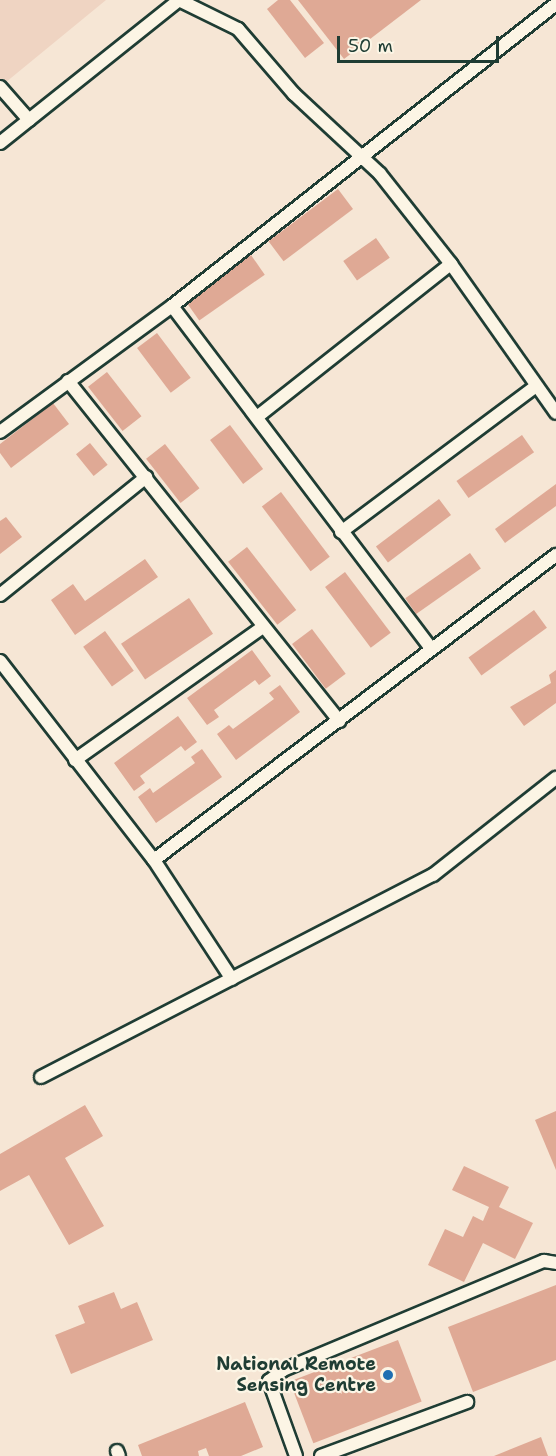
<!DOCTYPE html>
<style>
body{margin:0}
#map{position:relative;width:556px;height:1456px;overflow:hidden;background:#f6e6d5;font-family:"Shantell Sans",sans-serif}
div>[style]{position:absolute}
.built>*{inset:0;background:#efd4c2}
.building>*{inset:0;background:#dfa995;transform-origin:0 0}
.roads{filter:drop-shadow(2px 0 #1f3d34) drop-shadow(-2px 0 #1f3d34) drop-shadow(0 2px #1f3d34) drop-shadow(0 -2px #1f3d34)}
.service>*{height:12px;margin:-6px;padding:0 6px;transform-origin:6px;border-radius:6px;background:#fcf5e5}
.dots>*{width:16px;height:16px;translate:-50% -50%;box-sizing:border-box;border:3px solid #fcf5e5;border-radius:50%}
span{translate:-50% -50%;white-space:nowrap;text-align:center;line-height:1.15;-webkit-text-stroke:4.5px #fcf5e5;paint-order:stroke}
.poi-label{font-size:18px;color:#1f3d34;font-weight:700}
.right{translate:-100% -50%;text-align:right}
.scale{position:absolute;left:337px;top:36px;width:162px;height:27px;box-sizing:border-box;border:3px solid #1f3d34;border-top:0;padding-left:8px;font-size:18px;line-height:21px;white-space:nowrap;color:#1f3d34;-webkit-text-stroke:4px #fcf5e5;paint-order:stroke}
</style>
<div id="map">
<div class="built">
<div style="clip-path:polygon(0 0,106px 0,0 87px)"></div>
</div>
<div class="building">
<div style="clip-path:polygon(278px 0,290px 0,324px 43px,305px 58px,267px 9px)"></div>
<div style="clip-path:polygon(298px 0,421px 0,344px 59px)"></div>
<div style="left:338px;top:189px;width:25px;height:87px;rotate:53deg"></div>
<div style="left:376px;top:238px;width:24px;height:40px;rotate:55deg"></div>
<div style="left:251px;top:255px;width:24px;height:80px;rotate:55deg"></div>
<div style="left:157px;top:333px;width:56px;height:25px;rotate:53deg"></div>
<div style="left:107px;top:372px;width:56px;height:24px;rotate:52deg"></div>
<div style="clip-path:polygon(53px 403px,69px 424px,11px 468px,0 453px,0 444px)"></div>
<div style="left:230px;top:425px;width:55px;height:25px;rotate:53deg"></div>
<div style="left:522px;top:435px;width:21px;height:80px;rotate:55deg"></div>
<div style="left:90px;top:443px;width:28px;height:18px;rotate:51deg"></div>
<div style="left:165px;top:444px;width:56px;height:24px;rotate:52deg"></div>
<div style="clip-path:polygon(556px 484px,556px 506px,505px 543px,495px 529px)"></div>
<div style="left:281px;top:492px;width:81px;height:24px;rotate:53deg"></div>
<div style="left:439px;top:499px;width:20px;height:79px;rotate:53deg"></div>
<div style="clip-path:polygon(6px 517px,22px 537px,0 554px,0 521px)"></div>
<div style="left:247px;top:547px;width:80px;height:24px;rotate:52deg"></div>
<div style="left:470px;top:553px;width:19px;height:79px;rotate:55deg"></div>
<div style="clip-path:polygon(145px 559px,158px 577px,75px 635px,51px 600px,73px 584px,85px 601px)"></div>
<div style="left:345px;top:572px;width:76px;height:25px;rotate:53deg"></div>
<div style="left:189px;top:598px;width:43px;height:82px;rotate:56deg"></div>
<div style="left:534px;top:610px;width:22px;height:81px;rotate:54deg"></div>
<div style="left:312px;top:629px;width:56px;height:25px;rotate:53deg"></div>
<div style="left:105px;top:631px;width:49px;height:27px;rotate:54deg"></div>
<div style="clip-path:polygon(252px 650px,271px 676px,259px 685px,255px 680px,214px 710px,219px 717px,207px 725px,187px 698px)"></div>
<div style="clip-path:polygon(556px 670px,556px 703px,524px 726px,510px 707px,551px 683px,549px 675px)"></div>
<div style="clip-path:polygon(280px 685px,300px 712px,236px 760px,217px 734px,229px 725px,233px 729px,274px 699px,269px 693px)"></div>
<div style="clip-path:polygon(178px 716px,197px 742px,185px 751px,181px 746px,140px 776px,145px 783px,134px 791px,114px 763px)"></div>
<div style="clip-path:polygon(202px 749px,222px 777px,156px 823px,138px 797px,150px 788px,153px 793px,195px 763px,191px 757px)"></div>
<div style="clip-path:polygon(85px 1105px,103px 1136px,65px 1158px,104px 1226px,69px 1245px,29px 1175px,0 1191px,0 1154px)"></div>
<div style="clip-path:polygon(556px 1111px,556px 1170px,535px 1120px)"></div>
<div style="clip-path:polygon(464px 1166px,509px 1187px,499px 1207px,533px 1223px,515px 1259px,483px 1243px,464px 1282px,428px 1265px,445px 1229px,463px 1237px,473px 1216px,483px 1221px,489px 1207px,452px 1190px)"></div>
<div style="clip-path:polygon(556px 1285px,556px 1360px,473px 1392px,448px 1327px)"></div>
<div style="clip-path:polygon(114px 1292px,121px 1309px,137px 1302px,153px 1340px,71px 1374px,55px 1335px,85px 1323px,78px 1306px)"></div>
<div style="left:398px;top:1340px;width:66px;height:116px;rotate:69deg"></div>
<div style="clip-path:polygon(245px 1402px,263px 1447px,241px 1456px,209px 1456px,206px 1448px,198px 1451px,199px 1456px,142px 1456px,138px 1445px)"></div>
<div style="clip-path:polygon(541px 1437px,548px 1456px,494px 1456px)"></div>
</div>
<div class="roads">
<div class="service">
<div style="left:179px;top:0;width:66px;rotate:26.2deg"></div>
<div style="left:238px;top:29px;width:86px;rotate:49.3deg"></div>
<div style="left:294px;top:94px;width:117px;rotate:42.9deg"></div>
<div style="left:380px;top:174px;width:115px;rotate:51.7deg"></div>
<div style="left:451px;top:264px;width:182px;rotate:54.8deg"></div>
<div style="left:0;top:87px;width:44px;rotate:48.7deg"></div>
<div style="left:0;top:143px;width:229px;rotate:-38.6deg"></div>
<div style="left:172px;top:306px;width:430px;rotate:52.9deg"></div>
<div style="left:68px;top:381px;width:435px;rotate:51.4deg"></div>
<div style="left:257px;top:417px;width:247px;rotate:-38.3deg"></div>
<div style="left:0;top:432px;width:213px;rotate:-36.2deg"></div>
<div style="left:172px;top:306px;width:489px;rotate:-38.2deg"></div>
<div style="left:341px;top:532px;width:242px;rotate:-36.8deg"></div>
<div style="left:0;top:595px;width:188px;rotate:-38.9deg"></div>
<div style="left:0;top:661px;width:252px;rotate:52.3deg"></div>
<div style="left:154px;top:860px;width:142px;rotate:56.8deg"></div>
<div style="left:75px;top:760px;width:230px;rotate:-35.3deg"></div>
<div style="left:154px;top:860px;width:505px;rotate:-37.19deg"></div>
<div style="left:41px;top:1077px;width:441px;rotate:-27.3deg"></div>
<div style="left:433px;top:875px;width:157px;rotate:-38.3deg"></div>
<div style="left:117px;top:1451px;width:5px;rotate:68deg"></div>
<div style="left:296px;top:1456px;width:80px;rotate:-109.8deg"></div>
<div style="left:269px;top:1381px;width:18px;rotate:-38deg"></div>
<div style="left:283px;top:1370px;width:283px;rotate:-22.7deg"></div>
<div style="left:544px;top:1261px;width:12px;rotate:9deg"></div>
<div style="left:321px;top:1456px;width:156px;rotate:-20.3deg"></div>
</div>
</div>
<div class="dots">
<div style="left:388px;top:1375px;background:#1f6fb2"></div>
</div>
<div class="poi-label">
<span class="right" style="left:376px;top:1375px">National Remote<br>Sensing Centre</span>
</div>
<div class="scale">50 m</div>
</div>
